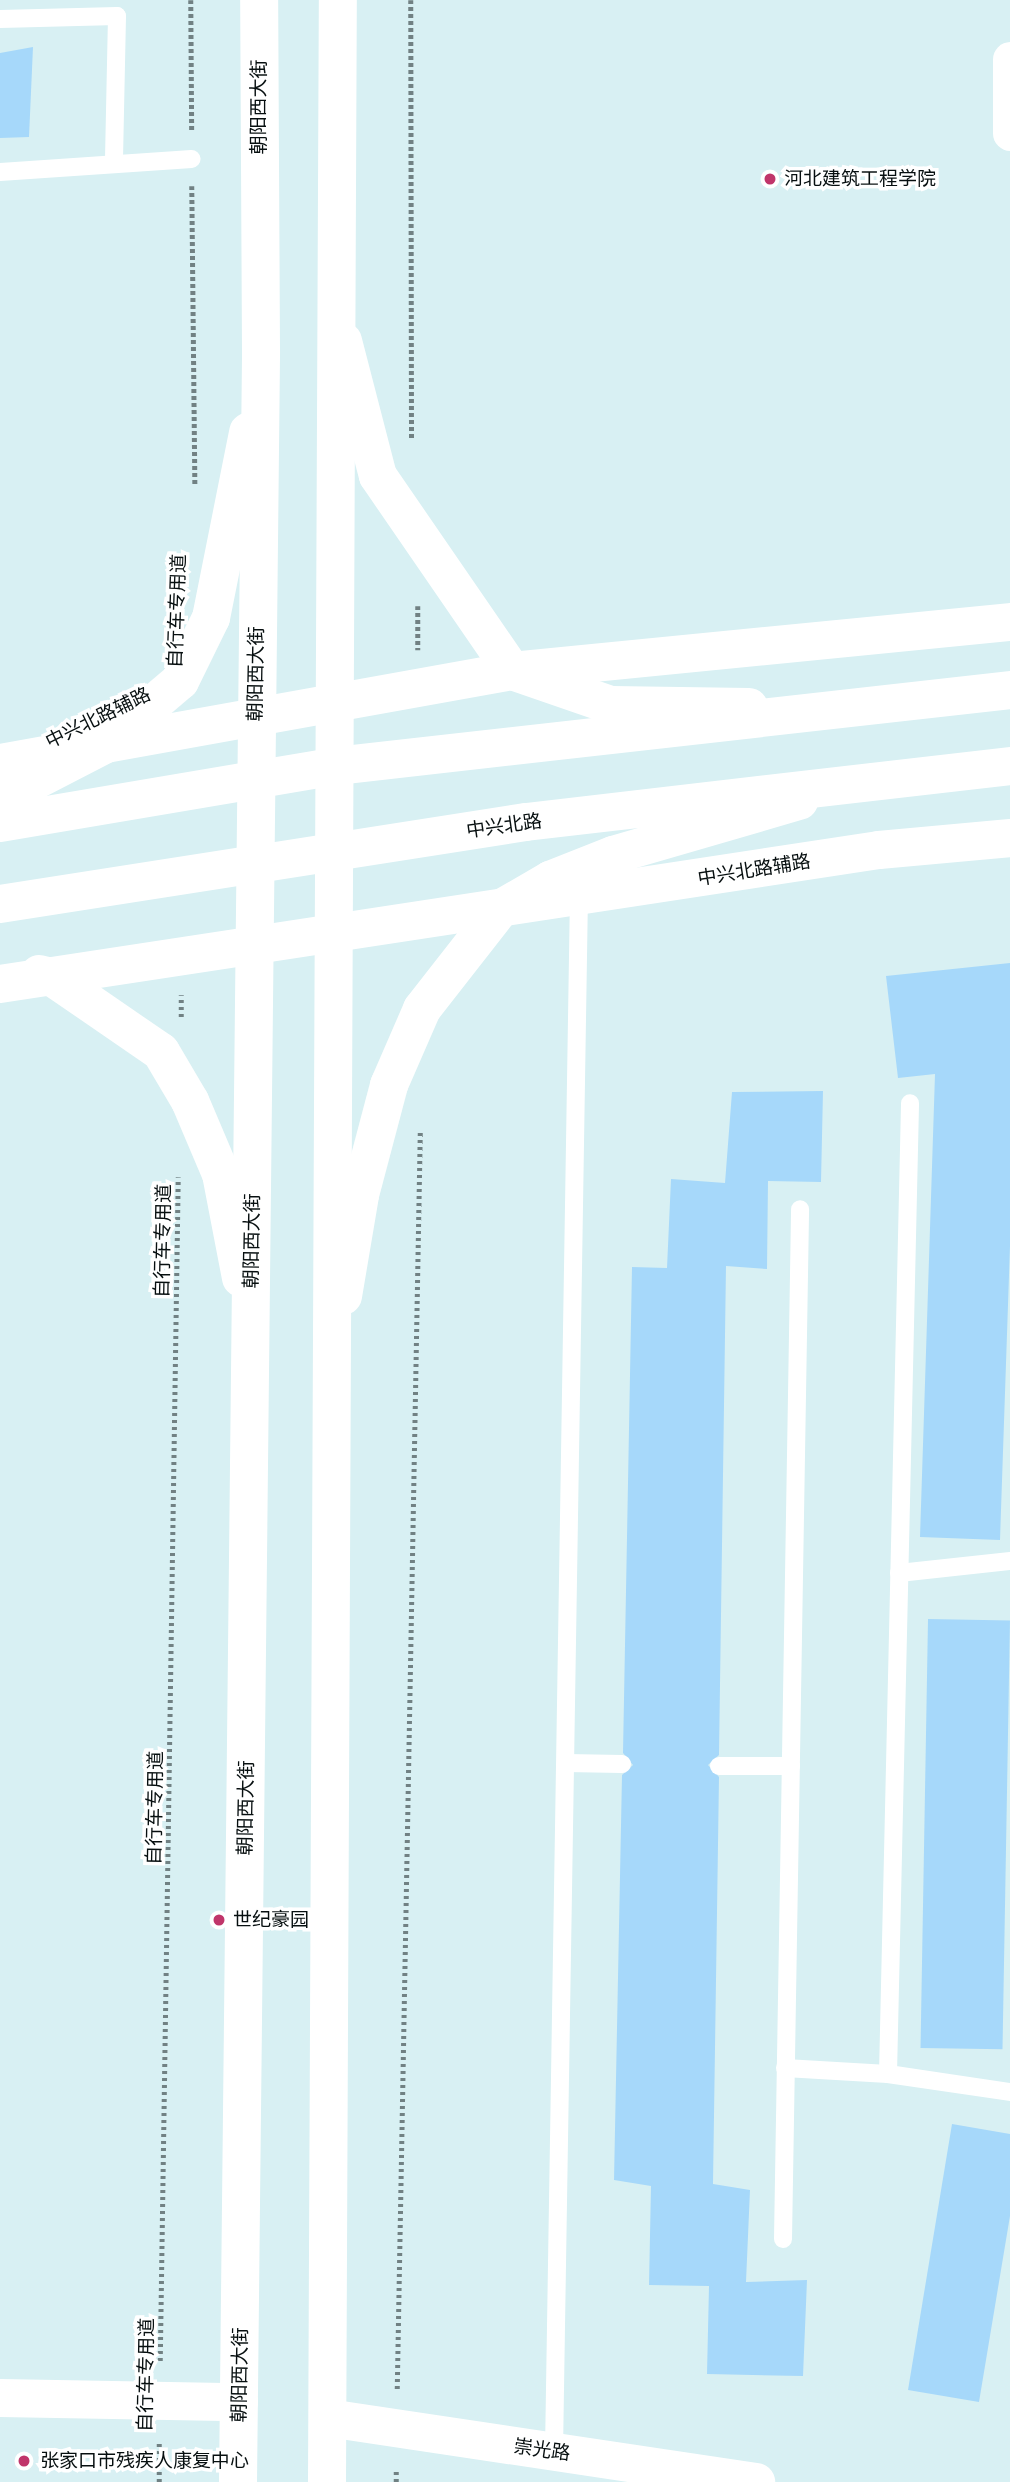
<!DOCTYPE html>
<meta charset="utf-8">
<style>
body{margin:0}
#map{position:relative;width:1010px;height:2482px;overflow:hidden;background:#d8f0f3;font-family:Cabin,"Noto Sans SC",sans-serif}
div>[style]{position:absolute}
.building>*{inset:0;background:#a6d8fa;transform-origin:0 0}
.path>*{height:4.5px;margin-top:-2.25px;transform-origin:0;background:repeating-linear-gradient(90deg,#718183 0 3.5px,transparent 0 7px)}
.lane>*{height:18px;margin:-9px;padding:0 9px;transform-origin:9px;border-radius:9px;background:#fff}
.street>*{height:35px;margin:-17.5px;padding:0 17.5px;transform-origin:17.5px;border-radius:17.5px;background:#fff}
.secondary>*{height:38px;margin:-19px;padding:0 19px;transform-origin:19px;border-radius:19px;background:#fff}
.primary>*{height:38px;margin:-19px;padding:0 19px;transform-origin:19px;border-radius:19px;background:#fff}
.dots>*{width:19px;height:19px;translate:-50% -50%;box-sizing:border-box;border:4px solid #fff;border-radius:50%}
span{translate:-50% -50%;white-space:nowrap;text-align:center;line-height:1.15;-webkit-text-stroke:7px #fff;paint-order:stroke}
.street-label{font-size:19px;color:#070f10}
.poi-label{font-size:19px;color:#070f10}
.left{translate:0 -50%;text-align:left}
</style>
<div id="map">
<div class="building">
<div style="clip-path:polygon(33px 47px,29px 137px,0 138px,0 53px)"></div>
<div style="clip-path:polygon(1010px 963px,1010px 1246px,1000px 1540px,920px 1537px,935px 1074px,898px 1078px,886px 976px)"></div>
<div style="clip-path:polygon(823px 1091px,821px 1182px,768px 1181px,767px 1269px,726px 1266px,719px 1755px,708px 1765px,719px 1777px,713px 2184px,750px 2190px,746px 2282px,807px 2280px,803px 2376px,707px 2374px,709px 2286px,649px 2285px,651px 2186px,614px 2180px,622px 1775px,633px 1765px,623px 1753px,632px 1267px,667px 1268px,671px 1179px,725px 1183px,732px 1092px)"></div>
<div style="left:928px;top:1619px;width:82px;height:429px;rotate:1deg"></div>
<div style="clip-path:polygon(952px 2124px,1010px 2134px,1010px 2216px,979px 2402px,908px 2390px)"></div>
</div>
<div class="path">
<div style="left:191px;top:0;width:132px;rotate:89.6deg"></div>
<div style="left:411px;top:0;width:440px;rotate:89.9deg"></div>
<div style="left:192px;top:186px;width:300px;rotate:89.4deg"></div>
<div style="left:418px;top:606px;width:44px;rotate:90deg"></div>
<div style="left:181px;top:1017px;width:22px;rotate:-90deg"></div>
<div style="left:160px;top:2361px;width:1184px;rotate:-89.13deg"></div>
<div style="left:397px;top:2389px;width:1258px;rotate:-88.95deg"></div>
<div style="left:159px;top:2482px;width:42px;rotate:-90deg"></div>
<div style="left:396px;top:2482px;width:14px;rotate:-90deg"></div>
</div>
<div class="lane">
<div style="left:0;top:19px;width:117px;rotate:-1.5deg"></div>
<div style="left:117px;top:16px;width:145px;rotate:91.2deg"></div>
<div style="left:0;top:172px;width:192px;rotate:-3.9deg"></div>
<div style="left:899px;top:1573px;width:112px;rotate:-6.2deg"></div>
<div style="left:566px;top:1763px;width:56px;rotate:1deg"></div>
<div style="left:719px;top:1766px;width:72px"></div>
<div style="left:785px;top:2068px;width:103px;rotate:3.3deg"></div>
<div style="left:888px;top:2074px;width:123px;rotate:8.4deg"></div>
<div style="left:888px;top:2074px;width:971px;rotate:-88.7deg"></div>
<div style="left:783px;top:2239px;width:1030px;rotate:-89.05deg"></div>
<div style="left:554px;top:2451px;width:1554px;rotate:-89.08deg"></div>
</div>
<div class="street">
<div style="left:1010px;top:59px;width:74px;rotate:90deg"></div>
</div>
<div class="secondary">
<div style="left:343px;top:341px;width:139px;rotate:75.5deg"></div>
<div style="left:378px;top:476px;width:237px;rotate:55.5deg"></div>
<div style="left:512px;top:671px;width:105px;rotate:19deg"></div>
<div style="left:611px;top:705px;width:138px;rotate:0.8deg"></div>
<div style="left:0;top:763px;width:520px;rotate:-10.19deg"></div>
<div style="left:512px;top:671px;width:500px;rotate:-5.62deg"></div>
<div style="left:0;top:793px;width:26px;rotate:-16deg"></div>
<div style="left:25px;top:786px;width:91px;rotate:-27.4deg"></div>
<div style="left:106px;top:744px;width:97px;rotate:-40.4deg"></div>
<div style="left:180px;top:681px;width:70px;rotate:-63.8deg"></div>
<div style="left:211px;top:618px;width:190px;rotate:-78.7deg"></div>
<div style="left:39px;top:974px;width:13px;rotate:13deg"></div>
<div style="left:52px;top:977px;width:132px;rotate:34.5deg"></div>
<div style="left:161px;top:1052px;width:57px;rotate:59.4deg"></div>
<div style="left:190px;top:1101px;width:79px;rotate:67deg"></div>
<div style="left:221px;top:1174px;width:106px;rotate:79.1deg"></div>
<div style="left:0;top:984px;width:889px;rotate:-8.67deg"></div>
<div style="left:879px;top:850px;width:132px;rotate:-5.2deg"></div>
<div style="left:343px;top:1296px;width:102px;rotate:-80.4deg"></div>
<div style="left:360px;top:1195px;width:114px;rotate:-75.2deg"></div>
<div style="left:389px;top:1085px;width:83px;rotate:-66.5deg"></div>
<div style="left:422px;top:1009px;width:127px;rotate:-52deg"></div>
<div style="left:500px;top:909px;width:58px;rotate:-30.1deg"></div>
<div style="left:550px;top:880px;width:68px;rotate:-21.6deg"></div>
<div style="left:613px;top:855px;width:194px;rotate:-16.2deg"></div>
<div style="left:0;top:2398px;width:239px;rotate:1deg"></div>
<div style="left:328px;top:2418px;width:433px;rotate:8.5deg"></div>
</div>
<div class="primary">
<div style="left:0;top:823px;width:341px;rotate:-9.6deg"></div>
<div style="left:336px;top:766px;width:678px;rotate:-6.43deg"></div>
<div style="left:0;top:904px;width:532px;rotate:-8.86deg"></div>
<div style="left:526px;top:822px;width:487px;rotate:-6.6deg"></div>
<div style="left:238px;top:2482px;width:2131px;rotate:-89.38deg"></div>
<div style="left:261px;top:351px;width:351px;rotate:-90.3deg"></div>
<div style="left:327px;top:2482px;width:2482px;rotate:-89.75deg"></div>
</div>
<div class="dots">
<div style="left:770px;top:179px;background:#c0356a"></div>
<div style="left:219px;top:1920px;background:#c0356a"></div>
<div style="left:24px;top:2461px;background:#c0356a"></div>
</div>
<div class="street-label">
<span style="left:259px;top:107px;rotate:-90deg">朝阳西大街</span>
<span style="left:177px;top:611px;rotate:-88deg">自行车专用道</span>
<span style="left:256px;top:674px;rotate:-89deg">朝阳西大街</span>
<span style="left:98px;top:718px;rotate:-26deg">中兴北路辅路</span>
<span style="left:504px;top:826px;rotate:-8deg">中兴北路</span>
<span style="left:754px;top:870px;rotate:-9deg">中兴北路辅路</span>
<span style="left:163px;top:1241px;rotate:-89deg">自行车专用道</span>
<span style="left:252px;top:1241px;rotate:-89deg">朝阳西大街</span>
<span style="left:155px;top:1808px;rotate:-89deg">自行车专用道</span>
<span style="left:246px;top:1808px;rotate:-89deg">朝阳西大街</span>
<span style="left:146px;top:2375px;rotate:-89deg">自行车专用道</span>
<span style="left:240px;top:2375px;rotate:-89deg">朝阳西大街</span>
<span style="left:542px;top:2450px;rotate:8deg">崇光路</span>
</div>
<div class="poi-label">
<span class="left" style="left:784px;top:179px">河北建筑工程学院</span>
<span class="left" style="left:233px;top:1920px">世纪豪园</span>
<span class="left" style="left:40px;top:2461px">张家口市残疾人康复中心</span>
</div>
</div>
